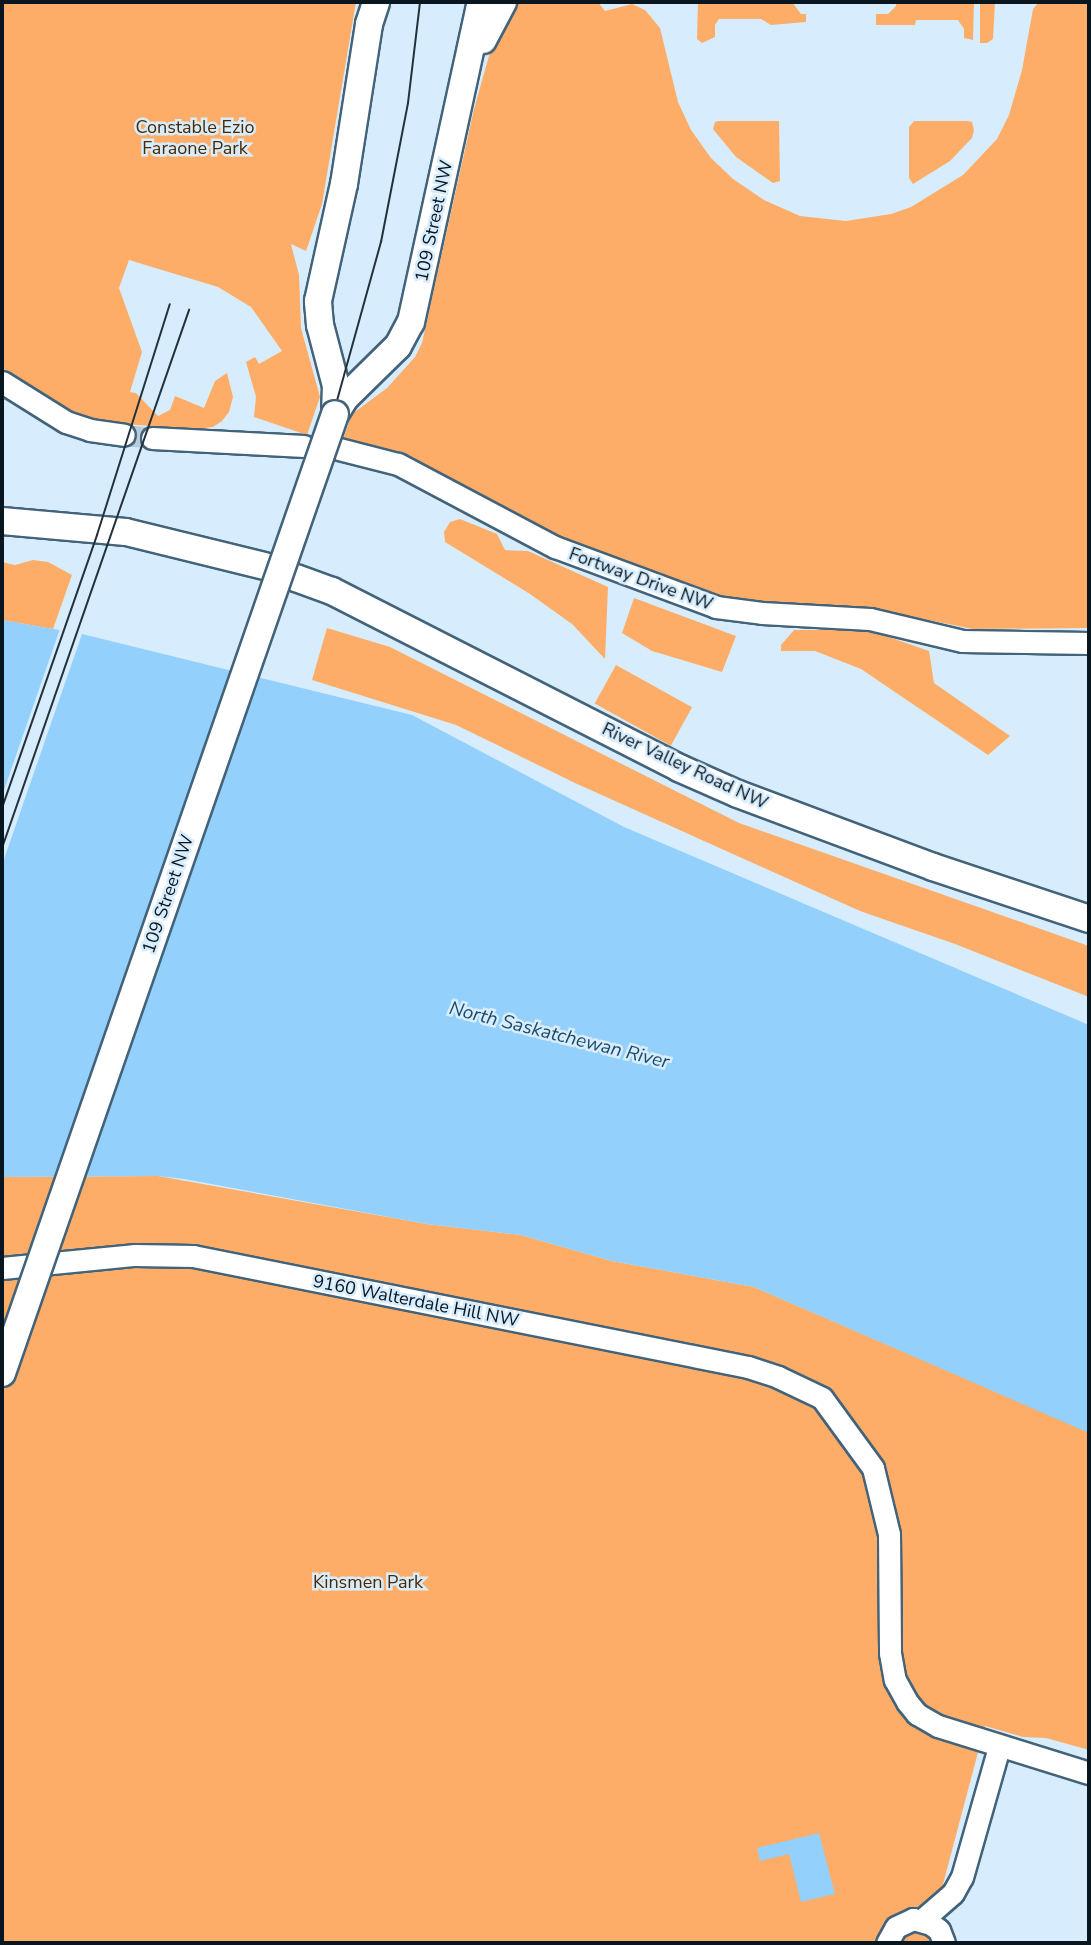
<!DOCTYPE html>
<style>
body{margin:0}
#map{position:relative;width:1091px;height:1945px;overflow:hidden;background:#d7edfd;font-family:"Nunito Sans",sans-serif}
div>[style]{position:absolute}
.green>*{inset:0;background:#fead68;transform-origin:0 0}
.water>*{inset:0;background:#93d0fc}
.pier>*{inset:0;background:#d7edfd}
.minor-tunnel>*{height:21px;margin-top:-10.5px;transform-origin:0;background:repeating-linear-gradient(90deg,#b8cddc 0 21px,transparent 0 31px)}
.roads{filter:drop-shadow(2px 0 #43637a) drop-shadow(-2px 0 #43637a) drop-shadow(0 2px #43637a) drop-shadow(0 -2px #43637a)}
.minor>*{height:21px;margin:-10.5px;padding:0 10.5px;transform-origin:10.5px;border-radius:10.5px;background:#fff}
.major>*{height:26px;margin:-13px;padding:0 13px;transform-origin:13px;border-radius:13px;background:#fff}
.tram>*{height:2px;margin:-1px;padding:0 1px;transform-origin:1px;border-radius:1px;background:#22313b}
.bridges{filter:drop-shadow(2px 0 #43637a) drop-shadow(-2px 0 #43637a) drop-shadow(0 2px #43637a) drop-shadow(0 -2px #43637a)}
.major-bridge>*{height:26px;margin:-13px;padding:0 13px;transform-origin:13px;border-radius:13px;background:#fff}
span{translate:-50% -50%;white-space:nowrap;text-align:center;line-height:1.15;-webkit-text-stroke:5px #d7edfd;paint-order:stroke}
.park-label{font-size:18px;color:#4b2804}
.street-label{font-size:18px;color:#08161f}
.water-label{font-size:19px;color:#1c4a67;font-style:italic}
.frame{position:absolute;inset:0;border:4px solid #08161f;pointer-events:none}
</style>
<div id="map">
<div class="green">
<div style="clip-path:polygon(2px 2px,356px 2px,322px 204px,306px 251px,291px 244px,299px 275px,301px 328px,320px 397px,307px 435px,254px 417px,256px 397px,246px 362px,255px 357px,259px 364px,282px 351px,251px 307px,218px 287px,129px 260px,119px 288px,142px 352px,130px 392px,136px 393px,158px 416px,170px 410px,175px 396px,204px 408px,215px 381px,227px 373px,233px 397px,229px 412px,222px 421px,213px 427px,195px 429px,122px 424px,81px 417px,56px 405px,2px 368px)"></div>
<div style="clip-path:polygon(516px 2px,598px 2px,605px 11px,632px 4px,645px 10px,660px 28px,678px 102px,691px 130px,711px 158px,733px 179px,764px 200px,800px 216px,846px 221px,891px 214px,911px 207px,963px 175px,997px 139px,1009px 115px,1022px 70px,1033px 9px,1039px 2px,1089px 2px,1089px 628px,973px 629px,873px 609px,730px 601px,567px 544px,378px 448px,343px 439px,352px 414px,387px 388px,415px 357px,422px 343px,474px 109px,492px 45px)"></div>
<div style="clip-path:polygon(698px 2px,792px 2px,801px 14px,806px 14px,806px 22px,771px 25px,761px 19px,719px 19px,715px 25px,715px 37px,702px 43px,697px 39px)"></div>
<div style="clip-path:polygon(896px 2px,974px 2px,973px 40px,964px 38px,964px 29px,958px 20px,916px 20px,915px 25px,876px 25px,876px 14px,888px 14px,896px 6px)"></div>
<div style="clip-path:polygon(980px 2px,995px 2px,993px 39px,987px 43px,980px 43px)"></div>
<div style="clip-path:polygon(719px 121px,779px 121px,780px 181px,773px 183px,736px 157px,713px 129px,715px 122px)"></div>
<div style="clip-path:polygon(914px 121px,968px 121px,972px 122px,974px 130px,972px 138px,950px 161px,913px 184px,909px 178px,909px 127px)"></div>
<div style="clip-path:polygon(460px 519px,497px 534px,505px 550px,528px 551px,608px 587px,605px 659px,572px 624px,530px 594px,445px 542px,444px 532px,450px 522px)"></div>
<div style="clip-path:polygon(33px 560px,48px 562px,72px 575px,53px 629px,2px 620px,2px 562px,15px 565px)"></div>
<div style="clip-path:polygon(634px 598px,736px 636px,722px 672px,652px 651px,622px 633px)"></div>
<div style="clip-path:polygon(327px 628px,390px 647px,739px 823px,1089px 946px,1089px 997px,955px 944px,860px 911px,575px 783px,456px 725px,312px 680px)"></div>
<div style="clip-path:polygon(794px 630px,869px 630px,929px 651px,934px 683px,1010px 736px,988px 755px,861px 669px,815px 651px,781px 651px,781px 645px)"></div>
<div style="left:616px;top:665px;width:87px;height:44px;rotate:29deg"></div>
<div style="clip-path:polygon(158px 1176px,427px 1224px,521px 1235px,612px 1261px,754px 1287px,1089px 1432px,1089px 1750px,1046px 1738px,1023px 1737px,985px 1726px,929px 1937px,930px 1943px,2px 1943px,2px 1177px)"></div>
</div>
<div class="water">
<div style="clip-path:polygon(2px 620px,82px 634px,412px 715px,624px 827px,1089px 1025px,1089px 1433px,754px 1287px,612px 1261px,521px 1235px,427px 1224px,184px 1179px,158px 1176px,2px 1177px)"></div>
<div style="clip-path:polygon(819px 1833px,835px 1894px,801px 1902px,789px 1854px,760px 1861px,757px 1848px)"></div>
</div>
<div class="pier">
<div style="clip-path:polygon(61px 626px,83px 631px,2px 865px,2px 796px)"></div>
</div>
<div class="minor-tunnel">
<div style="left:124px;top:435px;width:28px;rotate:6deg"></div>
</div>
<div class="roads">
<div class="minor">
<div style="left:2px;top:382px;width:75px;rotate:32deg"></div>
<div style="left:66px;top:422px;width:25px;rotate:18deg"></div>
<div style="left:90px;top:430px;width:34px;rotate:8deg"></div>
<div style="left:152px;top:438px;width:152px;rotate:3deg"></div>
<div style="left:339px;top:449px;width:61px;rotate:14.3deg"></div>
<div style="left:398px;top:464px;width:178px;rotate:27.9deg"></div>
<div style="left:555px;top:547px;width:172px;rotate:20.4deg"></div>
<div style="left:716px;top:607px;width:46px;rotate:7.4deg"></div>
<div style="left:762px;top:613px;width:108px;rotate:3.2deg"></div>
<div style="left:870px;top:619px;width:95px;rotate:13.4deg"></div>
<div style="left:962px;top:641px;width:127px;rotate:0.9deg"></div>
<div style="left:2px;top:1268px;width:134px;rotate:-5.6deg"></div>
<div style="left:135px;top:1255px;width:58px;rotate:1deg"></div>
<div style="left:193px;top:1256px;width:566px;rotate:11.31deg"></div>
<div style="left:748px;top:1367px;width:32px;rotate:18deg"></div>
<div style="left:778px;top:1377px;width:49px;rotate:25.5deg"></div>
<div style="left:822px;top:1398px;width:87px;rotate:53.9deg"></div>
<div style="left:873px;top:1468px;width:68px;rotate:76.4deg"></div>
<div style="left:889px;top:1534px;width:119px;rotate:89.5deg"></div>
<div style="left:890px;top:1653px;width:27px;rotate:80deg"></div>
<div style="left:895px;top:1680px;width:26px;rotate:61deg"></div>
<div style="left:908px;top:1703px;width:14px;rotate:51deg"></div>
<div style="left:917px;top:1714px;width:24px;rotate:30deg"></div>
<div style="left:938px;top:1726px;width:158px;rotate:17.3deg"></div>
<div style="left:922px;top:1920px;width:41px;rotate:-41.1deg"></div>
<div style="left:953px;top:1893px;width:18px;rotate:-61deg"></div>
<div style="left:962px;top:1877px;width:135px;rotate:-74.1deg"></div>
<div style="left:887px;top:1943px;width:18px;rotate:-61deg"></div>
<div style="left:896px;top:1927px;width:19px;rotate:-25deg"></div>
<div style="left:913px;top:1919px;width:19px;rotate:16deg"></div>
<div style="left:931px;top:1924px;width:10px;rotate:37deg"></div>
<div style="left:939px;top:1930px;width:14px;rotate:69deg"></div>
</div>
<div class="major">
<div style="left:483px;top:40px;width:43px;rotate:-62.2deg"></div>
<div style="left:335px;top:414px;width:19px;rotate:-58deg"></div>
<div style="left:345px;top:398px;width:74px;rotate:-44.5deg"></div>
<div style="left:398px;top:346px;width:27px;rotate:-62deg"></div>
<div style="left:411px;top:322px;width:328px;rotate:-77.7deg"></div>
<div style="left:335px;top:414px;width:28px;rotate:-88deg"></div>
<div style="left:336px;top:386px;width:63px;rotate:-104.7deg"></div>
<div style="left:320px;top:325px;width:24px;rotate:-95deg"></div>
<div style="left:318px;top:301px;width:120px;rotate:-77.5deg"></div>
<div style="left:344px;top:184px;width:162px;rotate:-81.1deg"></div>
<div style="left:369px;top:24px;width:23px;rotate:-72deg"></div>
<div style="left:2px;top:521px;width:124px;rotate:5.1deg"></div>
<div style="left:126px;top:532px;width:142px;rotate:13.8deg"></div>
<div style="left:296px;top:578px;width:38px;rotate:20deg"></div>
<div style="left:332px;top:591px;width:390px;rotate:27deg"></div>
<div style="left:679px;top:768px;width:64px;rotate:23.8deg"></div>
<div style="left:738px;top:794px;width:208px;rotate:20.5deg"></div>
<div style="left:933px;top:867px;width:164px;rotate:18.4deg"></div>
</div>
</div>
<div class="tram">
<div style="left:2px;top:808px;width:289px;rotate:-70.8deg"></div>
<div style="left:97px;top:535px;width:242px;rotate:-72.5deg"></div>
<div style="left:2px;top:848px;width:570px;rotate:-70.83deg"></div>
<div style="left:2px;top:1374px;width:781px;rotate:-70.78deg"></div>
<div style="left:259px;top:637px;width:234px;rotate:-71.6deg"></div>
<div style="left:333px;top:415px;width:180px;rotate:-74.5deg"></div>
<div style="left:381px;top:242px;width:142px;rotate:-79deg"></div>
<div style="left:408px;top:103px;width:102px;rotate:-83.2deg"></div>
</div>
<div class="bridges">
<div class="major-bridge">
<div style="left:2px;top:1373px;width:1015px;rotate:-70.85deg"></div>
</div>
</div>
<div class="park-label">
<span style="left:195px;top:138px">Constable Ezio<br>Faraone Park</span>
<span style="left:368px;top:1582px">Kinsmen Park</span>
</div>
<div class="street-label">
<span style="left:434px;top:221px;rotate:-78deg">109 Street NW</span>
<span style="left:641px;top:579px;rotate:20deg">Fortway Drive NW</span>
<span style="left:685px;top:766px;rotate:25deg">River Valley Road NW</span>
<span style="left:168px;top:894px;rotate:-71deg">109 Street NW</span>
<span style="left:416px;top:1301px;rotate:11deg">9160 Walterdale Hill NW</span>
</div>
<div class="water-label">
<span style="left:559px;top:1036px;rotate:14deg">North Saskatchewan River</span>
</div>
<div class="frame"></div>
</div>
